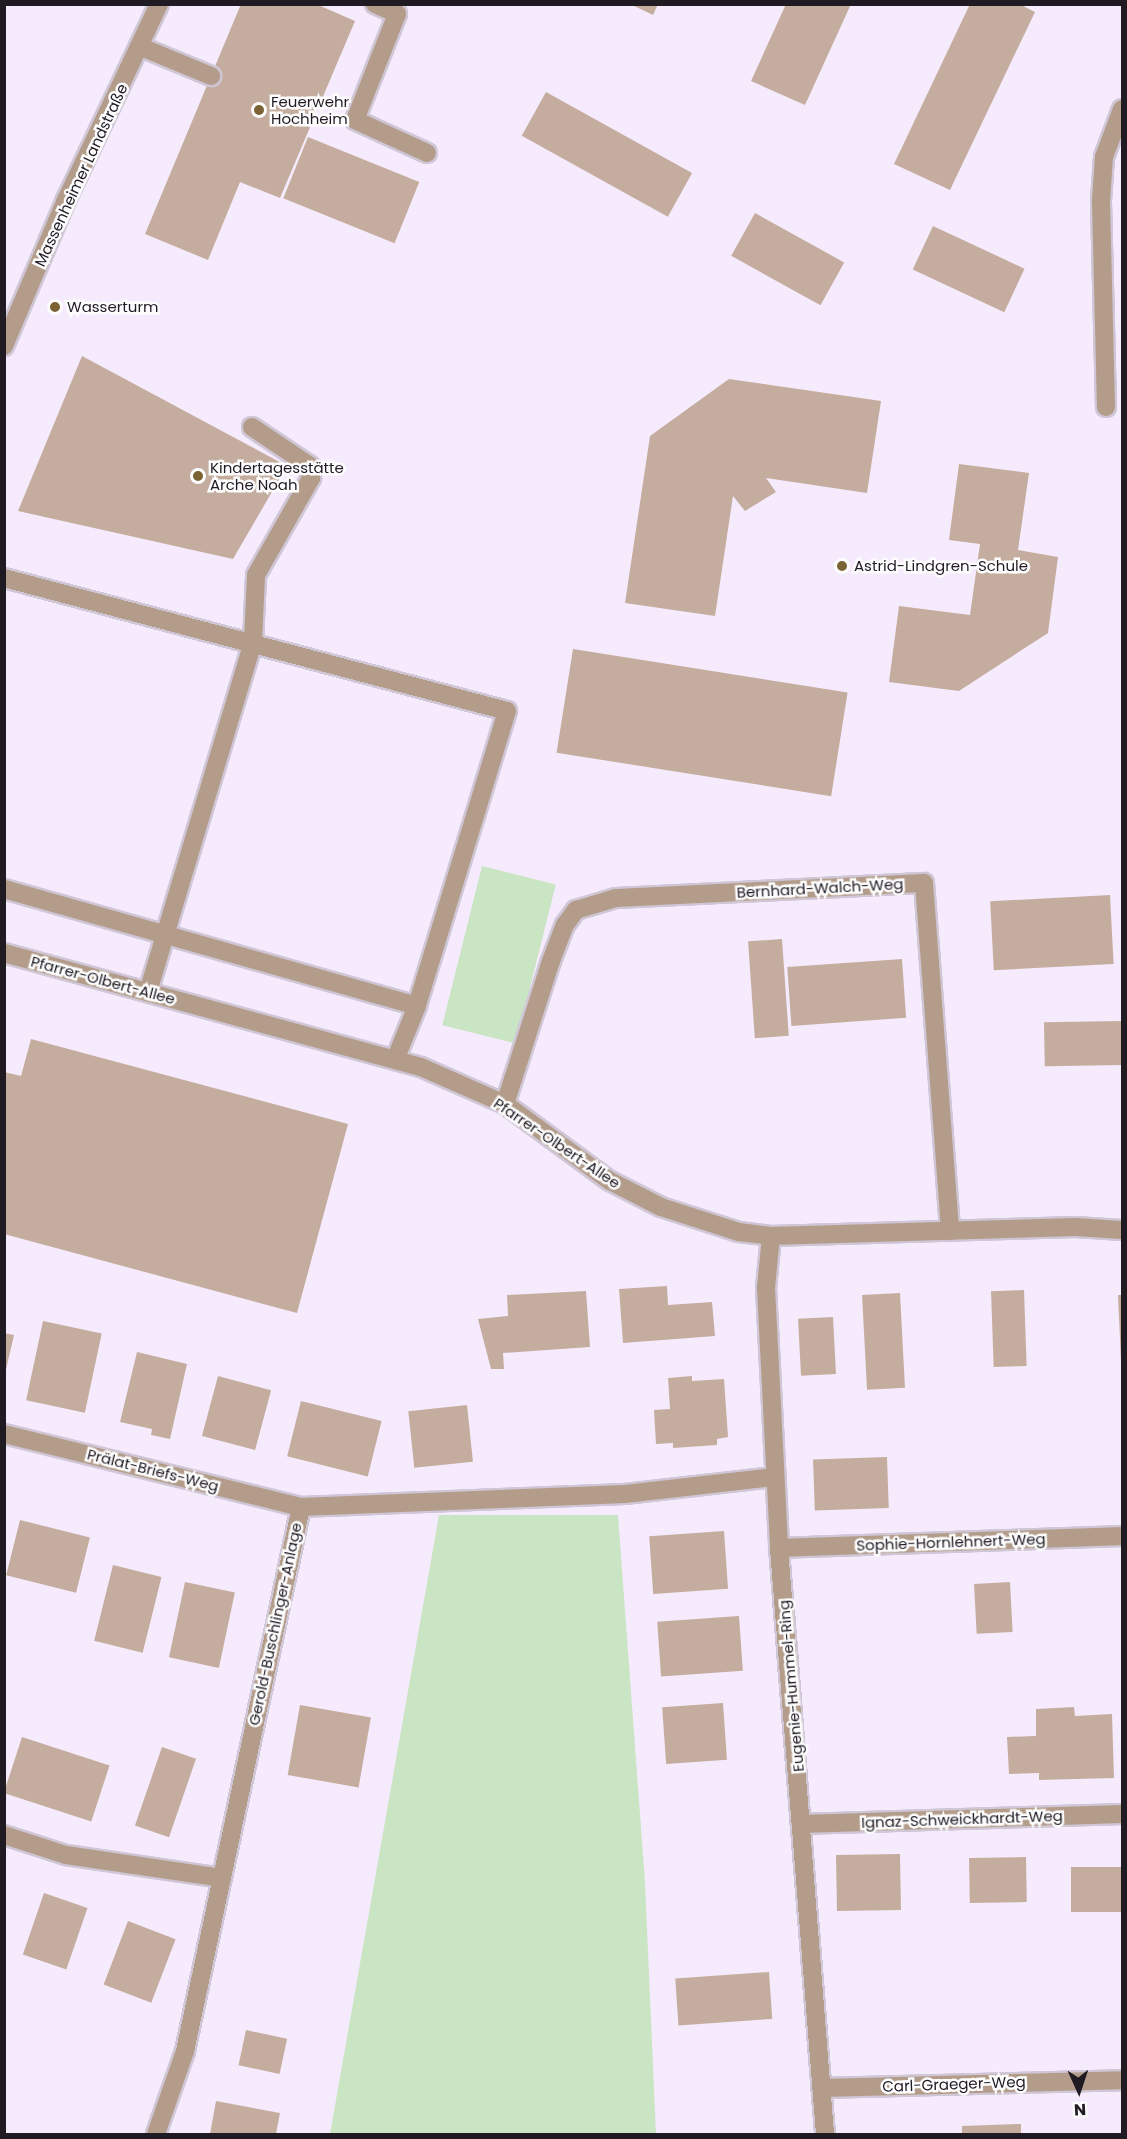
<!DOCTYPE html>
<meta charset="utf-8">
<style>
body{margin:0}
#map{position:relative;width:1127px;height:2139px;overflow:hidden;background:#f6ebfd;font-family:Poppins,sans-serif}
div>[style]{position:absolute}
.green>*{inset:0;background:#c9e5c4;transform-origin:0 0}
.building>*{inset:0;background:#c4ad9f;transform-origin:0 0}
.roads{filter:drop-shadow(2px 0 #cfc6d6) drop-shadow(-2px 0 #cfc6d6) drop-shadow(0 2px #cfc6d6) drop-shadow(0 -2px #cfc6d6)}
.minor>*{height:18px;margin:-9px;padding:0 9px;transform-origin:9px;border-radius:9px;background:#b39c8a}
.dots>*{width:16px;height:16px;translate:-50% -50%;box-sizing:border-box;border:3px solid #fdfdfd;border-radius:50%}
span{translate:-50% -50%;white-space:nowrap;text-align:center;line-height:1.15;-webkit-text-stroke:5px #fdfdfd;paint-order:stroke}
.poi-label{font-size:15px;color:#201b23}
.left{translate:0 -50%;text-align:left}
.street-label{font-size:15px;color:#201b23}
.frame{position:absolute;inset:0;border:6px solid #201b23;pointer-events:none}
.north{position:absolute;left:1049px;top:2061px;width:60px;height:60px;-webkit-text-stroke:4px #fdfdfd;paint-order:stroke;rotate:177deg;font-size:16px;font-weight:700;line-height:24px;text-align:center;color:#201b23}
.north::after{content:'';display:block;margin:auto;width:21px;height:27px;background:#201b23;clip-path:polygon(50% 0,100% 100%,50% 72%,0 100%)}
</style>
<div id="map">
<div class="green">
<div style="left:482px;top:866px;width:76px;height:164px;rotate:14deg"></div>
<div style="clip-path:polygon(439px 1515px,618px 1515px,645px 1882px,656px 2134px,330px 2134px)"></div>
</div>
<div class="building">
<div style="clip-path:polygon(241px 4px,316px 4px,355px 21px,280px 198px,240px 182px,208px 260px,145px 234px)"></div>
<div style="clip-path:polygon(630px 4px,658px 4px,653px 15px)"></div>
<div style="clip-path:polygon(786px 4px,851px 4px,805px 105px,751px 81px)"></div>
<div style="clip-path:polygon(970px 4px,1019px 4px,1035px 12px,950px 190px,894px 164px)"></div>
<div style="left:546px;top:92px;width:167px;height:50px;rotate:29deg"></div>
<div style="left:308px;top:137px;width:120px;height:66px;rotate:22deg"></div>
<div style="left:755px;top:213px;width:102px;height:49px;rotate:29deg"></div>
<div style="left:933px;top:226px;width:101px;height:48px;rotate:25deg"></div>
<div style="clip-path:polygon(82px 356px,287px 466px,233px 559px,18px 511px)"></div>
<div style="clip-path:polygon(729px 379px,881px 401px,867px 493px,766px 478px,776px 492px,745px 511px,733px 496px,715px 616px,625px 603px,650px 436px)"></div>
<div style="clip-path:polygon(959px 464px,1029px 473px,1018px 550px,1058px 557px,1048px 633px,959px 691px,889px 682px,899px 606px,970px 615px,980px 544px,949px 540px)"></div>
<div style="left:573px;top:649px;width:278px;height:105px;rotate:9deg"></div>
<div style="left:1110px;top:895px;width:69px;height:120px;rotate:87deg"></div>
<div style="left:782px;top:939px;width:97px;height:34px;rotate:86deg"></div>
<div style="left:902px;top:959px;width:59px;height:115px;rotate:86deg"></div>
<div style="left:1121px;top:1021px;width:44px;height:77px;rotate:89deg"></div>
<div style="clip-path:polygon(31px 1039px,348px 1124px,297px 1313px,4px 1234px,4px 1072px,21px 1076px)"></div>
<div style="clip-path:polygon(667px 1286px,668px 1305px,712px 1302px,715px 1336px,623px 1343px,619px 1289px)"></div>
<div style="left:1024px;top:1290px;width:76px;height:33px;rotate:88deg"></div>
<div style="clip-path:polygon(586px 1291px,590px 1347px,503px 1353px,504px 1369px,491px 1369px,478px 1319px,508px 1316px,507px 1295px)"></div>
<div style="left:900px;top:1293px;width:95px;height:38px;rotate:87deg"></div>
<div style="clip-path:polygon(1118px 1295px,1122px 1295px,1122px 1361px,1121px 1361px)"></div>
<div style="left:833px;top:1317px;width:57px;height:35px;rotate:87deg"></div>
<div style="left:43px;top:1321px;width:60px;height:81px;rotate:12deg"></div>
<div style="clip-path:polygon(4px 1333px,14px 1335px,5px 1374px,4px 1374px)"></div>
<div style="clip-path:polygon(137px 1352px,187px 1364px,170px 1439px,151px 1435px,152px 1429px,120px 1422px)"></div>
<div style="left:218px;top:1376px;width:55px;height:62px;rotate:15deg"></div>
<div style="clip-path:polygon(692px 1376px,692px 1381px,724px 1379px,728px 1437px,717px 1439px,717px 1445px,673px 1448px,673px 1443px,656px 1444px,654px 1410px,670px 1409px,668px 1378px)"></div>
<div style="left:301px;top:1401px;width:83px;height:57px;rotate:14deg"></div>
<div style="left:467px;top:1405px;width:57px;height:59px;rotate:84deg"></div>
<div style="left:887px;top:1457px;width:51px;height:74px;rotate:88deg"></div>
<div style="left:20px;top:1520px;width:72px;height:57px;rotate:14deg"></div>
<div style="left:724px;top:1531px;width:58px;height:75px;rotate:86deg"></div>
<div style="left:113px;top:1565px;width:50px;height:78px;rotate:14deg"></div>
<div style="left:185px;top:1582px;width:51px;height:77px;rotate:12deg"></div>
<div style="left:1010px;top:1582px;width:50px;height:36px;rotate:87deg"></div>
<div style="left:739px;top:1616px;width:55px;height:82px;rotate:86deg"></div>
<div style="left:723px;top:1703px;width:57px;height:61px;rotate:86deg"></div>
<div style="left:300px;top:1705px;width:72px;height:71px;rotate:10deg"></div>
<div style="clip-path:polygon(1074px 1707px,1075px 1716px,1112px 1714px,1114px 1778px,1039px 1780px,1039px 1773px,1009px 1774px,1007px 1737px,1036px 1736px,1036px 1709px)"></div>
<div style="left:22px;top:1737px;width:92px;height:59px;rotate:18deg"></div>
<div style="left:162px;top:1747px;width:36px;height:83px;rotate:19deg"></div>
<div style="left:900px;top:1854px;width:56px;height:64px;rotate:89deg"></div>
<div style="left:1026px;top:1857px;width:45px;height:57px;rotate:89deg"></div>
<div style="left:1122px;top:1867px;width:45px;height:51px;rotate:90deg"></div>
<div style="left:44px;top:1893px;width:46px;height:65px;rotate:19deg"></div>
<div style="left:128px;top:1921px;width:51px;height:68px;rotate:21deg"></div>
<div style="left:769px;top:1972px;width:47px;height:94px;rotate:86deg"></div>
<div style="left:246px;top:2030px;width:42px;height:36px;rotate:12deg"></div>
<div style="clip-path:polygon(216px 2101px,280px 2113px,276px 2134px,210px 2134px)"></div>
<div style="clip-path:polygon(1021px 2124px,1021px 2134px,962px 2134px,962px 2126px)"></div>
</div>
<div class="roads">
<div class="minor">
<div style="left:375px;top:4px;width:24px;rotate:24deg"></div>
<div style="left:397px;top:14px;width:114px;rotate:111.6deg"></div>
<div style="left:355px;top:120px;width:79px;rotate:24.6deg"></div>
<div style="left:141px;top:47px;width:76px;rotate:22.5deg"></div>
<div style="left:4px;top:346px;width:159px;rotate:-67deg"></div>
<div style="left:66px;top:200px;width:217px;rotate:-64.6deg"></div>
<div style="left:1106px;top:407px;width:207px;rotate:-91.4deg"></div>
<div style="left:1101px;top:200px;width:43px;rotate:-86deg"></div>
<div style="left:1104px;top:157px;width:51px;rotate:-69.4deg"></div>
<div style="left:4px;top:578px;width:520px;rotate:14.81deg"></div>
<div style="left:507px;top:711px;width:308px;rotate:107deg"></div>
<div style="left:417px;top:1006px;width:58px;rotate:112.2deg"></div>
<div style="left:4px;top:889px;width:429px;rotate:15.8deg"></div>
<div style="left:4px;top:953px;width:432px;rotate:15.3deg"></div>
<div style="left:421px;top:1067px;width:92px;rotate:23.8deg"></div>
<div style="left:505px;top:1104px;width:130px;rotate:36.3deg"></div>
<div style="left:610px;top:1181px;width:57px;rotate:27deg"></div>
<div style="left:661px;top:1207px;width:82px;rotate:17.8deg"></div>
<div style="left:739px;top:1232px;width:32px;rotate:7deg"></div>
<div style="left:771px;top:1236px;width:304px;rotate:-1.7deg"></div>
<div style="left:1075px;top:1227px;width:47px;rotate:3.7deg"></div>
<div style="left:148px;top:992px;width:365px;rotate:-73.3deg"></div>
<div style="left:253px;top:642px;width:67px;rotate:-87.4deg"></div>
<div style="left:256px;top:575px;width:112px;rotate:-60.4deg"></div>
<div style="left:311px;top:478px;width:12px;rotate:-95deg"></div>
<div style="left:310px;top:466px;width:70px;rotate:-146.1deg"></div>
<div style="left:505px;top:1104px;width:150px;rotate:-72.2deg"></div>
<div style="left:551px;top:961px;width:39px;rotate:-69deg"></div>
<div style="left:565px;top:925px;width:19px;rotate:-54deg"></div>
<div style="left:576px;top:910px;width:42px;rotate:-16.7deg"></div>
<div style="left:616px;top:898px;width:308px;rotate:-2.8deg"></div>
<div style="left:924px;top:883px;width:349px;rotate:85.7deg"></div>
<div style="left:771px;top:1236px;width:52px;rotate:95.5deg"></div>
<div style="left:766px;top:1288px;width:260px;rotate:87.1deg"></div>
<div style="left:779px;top:1548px;width:588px;rotate:85.51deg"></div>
<div style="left:4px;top:1434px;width:306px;rotate:13.8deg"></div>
<div style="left:301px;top:1507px;width:324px;rotate:-2.3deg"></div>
<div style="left:625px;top:1494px;width:151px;rotate:-6.5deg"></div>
<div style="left:779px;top:1548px;width:343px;rotate:-2deg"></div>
<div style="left:802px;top:1824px;width:320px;rotate:-1.8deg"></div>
<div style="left:4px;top:1835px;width:65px;rotate:17.9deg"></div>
<div style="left:66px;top:1855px;width:157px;rotate:8.4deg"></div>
<div style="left:822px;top:2088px;width:300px;rotate:-1.5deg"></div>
<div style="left:156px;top:2134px;width:88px;rotate:-70.7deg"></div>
<div style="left:185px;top:2051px;width:556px;rotate:-77.96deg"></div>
</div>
</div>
<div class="dots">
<div style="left:259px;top:110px;background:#7a6232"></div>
<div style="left:55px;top:307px;background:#7a6232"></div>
<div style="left:198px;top:476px;background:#7a6232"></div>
<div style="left:842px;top:566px;background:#7a6232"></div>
</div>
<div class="poi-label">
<span class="left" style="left:271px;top:110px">Feuerwehr<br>Hochheim</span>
<span class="left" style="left:67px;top:307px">Wasserturm</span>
<span class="left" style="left:210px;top:476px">Kindertagesstätte<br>Arche Noah</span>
<span class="left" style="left:854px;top:566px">Astrid-Lindgren-Schule</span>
</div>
<div class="street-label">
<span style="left:81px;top:175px;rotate:-65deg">Massenheimer Landstraße</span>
<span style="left:820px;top:888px;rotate:-3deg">Bernhard-Walch-Weg</span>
<span style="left:103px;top:980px;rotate:15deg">Pfarrer-Olbert-Allee</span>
<span style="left:557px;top:1143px;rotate:34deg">Pfarrer-Olbert-Allee</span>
<span style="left:153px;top:1470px;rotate:14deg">Prälat-Briefs-Weg</span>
<span style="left:951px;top:1542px;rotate:-2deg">Sophie-Hornlehnert-Weg</span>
<span style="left:275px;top:1624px;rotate:-78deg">Gerold-Buschlinger-Anlage</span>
<span style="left:791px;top:1686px;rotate:-95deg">Eugenie-Hummel-Ring</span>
<span style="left:962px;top:1819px;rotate:-2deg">Ignaz-Schweickhardt-Weg</span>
<span style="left:954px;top:2084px;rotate:-2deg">Carl-Graeger-Weg</span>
</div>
<div class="frame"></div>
<div class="north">N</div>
</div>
